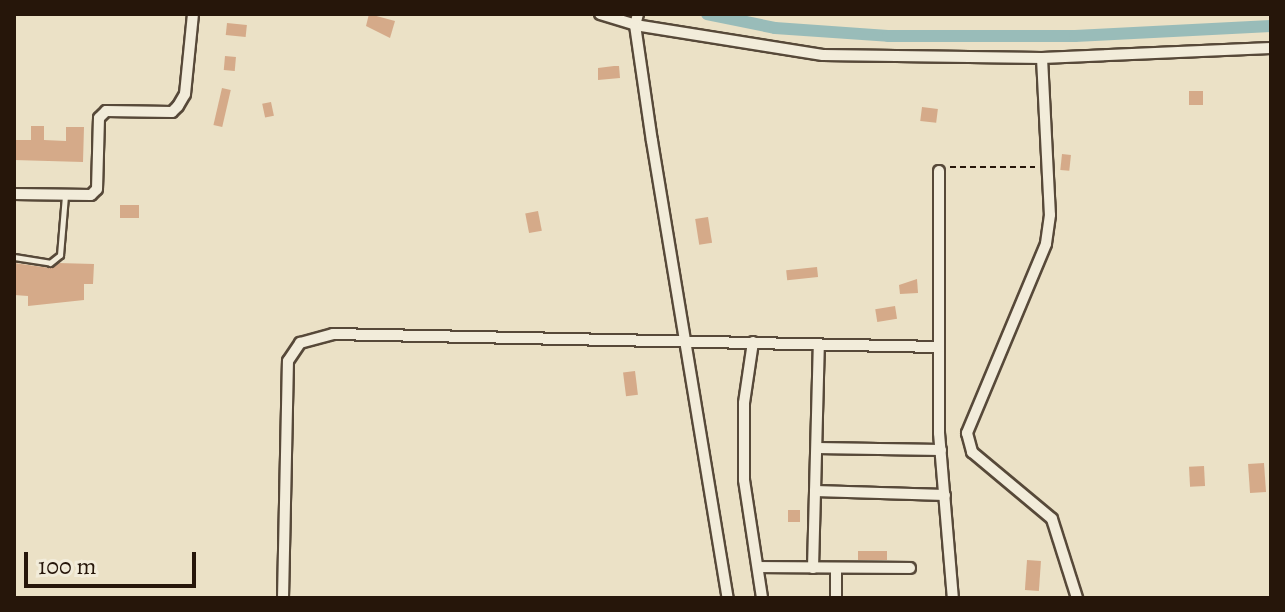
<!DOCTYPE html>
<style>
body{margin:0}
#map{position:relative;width:1285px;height:612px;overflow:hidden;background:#ebe1c6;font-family:Alegreya,serif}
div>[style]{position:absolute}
.canal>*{height:12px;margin:-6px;padding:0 6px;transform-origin:6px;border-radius:6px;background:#99bcb9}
.building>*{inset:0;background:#d5aa89;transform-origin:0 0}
.path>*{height:2px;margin-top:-1px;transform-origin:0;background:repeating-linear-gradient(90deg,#26160a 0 6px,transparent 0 10px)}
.roads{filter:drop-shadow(2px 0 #574939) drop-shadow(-2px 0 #574939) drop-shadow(0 2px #574939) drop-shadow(0 -2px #574939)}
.service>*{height:5px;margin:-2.5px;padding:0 2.5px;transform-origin:2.5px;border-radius:2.5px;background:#f2ecda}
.minor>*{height:10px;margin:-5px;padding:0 5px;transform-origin:5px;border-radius:5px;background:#f2ecda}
span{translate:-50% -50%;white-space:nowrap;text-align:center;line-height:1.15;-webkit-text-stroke:6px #f2ecda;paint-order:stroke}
.frame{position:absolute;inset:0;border:16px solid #26160a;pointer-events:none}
.scale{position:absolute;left:24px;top:552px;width:172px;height:36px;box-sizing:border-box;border:4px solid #26160a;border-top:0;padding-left:10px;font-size:24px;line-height:28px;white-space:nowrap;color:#26160a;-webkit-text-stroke:6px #f2ecda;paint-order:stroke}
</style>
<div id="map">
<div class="canal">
<div style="left:707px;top:14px;width:69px;rotate:11.6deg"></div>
<div style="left:775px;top:28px;width:113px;rotate:4deg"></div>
<div style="left:888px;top:36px;width:187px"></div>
<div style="left:1075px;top:36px;width:196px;rotate:-2.9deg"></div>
</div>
<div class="building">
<div style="clip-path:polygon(369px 14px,395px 21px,390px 38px,366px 26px)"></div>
<div style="left:227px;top:23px;width:20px;height:12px;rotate:6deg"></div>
<div style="left:225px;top:56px;width:11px;height:14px;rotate:5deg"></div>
<div style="clip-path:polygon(614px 66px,619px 66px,620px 78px,598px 80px,598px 68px)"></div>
<div style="left:222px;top:88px;width:9px;height:38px;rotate:13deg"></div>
<div style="left:1189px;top:91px;width:14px;height:14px"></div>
<div style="left:271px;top:102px;width:14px;height:9px;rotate:78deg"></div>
<div style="left:922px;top:107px;width:16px;height:14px;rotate:7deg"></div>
<div style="clip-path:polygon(31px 126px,44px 126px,44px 140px,66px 141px,66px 127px,84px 127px,83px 162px,14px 160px,14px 140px,31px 140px)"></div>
<div style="left:1062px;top:154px;width:9px;height:16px;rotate:6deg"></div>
<div style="left:120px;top:205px;width:19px;height:13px"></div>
<div style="left:538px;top:211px;width:20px;height:13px;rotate:79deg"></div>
<div style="left:708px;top:217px;width:26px;height:13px;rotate:81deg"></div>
<div style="clip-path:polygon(14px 263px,50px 268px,58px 263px,94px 264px,93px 284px,84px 284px,84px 300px,28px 306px,28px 296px,14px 295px)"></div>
<div style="left:817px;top:267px;width:10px;height:31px;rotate:84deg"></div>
<div style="clip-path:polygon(917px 279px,918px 293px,900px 294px,899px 285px)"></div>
<div style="left:895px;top:306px;width:13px;height:20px;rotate:81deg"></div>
<div style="left:635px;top:371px;width:24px;height:12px;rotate:83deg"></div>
<div style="left:1264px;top:463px;width:29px;height:16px;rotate:86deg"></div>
<div style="left:1204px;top:466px;width:20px;height:15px;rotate:87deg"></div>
<div style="left:788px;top:510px;width:12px;height:12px"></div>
<div style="left:858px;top:551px;width:29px;height:9px"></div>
<div style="left:1027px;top:560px;width:14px;height:30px;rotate:4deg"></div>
</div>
<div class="path">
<div style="left:950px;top:167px;width:85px"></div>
</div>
<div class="roads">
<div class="service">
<div style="left:14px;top:257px;width:36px;rotate:9deg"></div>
<div style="left:50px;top:263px;width:13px;rotate:-39deg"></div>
<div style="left:60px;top:255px;width:59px;rotate:-85.2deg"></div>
</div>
<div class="minor">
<div style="left:600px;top:14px;width:37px;rotate:17deg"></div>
<div style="left:635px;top:25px;width:190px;rotate:9.1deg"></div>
<div style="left:823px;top:55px;width:219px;rotate:0.8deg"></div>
<div style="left:1042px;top:58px;width:229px;rotate:-2.5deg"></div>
<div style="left:638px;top:14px;width:11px;rotate:105deg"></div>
<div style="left:635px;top:25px;width:117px;rotate:81.7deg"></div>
<div style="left:652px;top:141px;width:463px;rotate:80.6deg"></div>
<div style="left:1042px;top:58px;width:157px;rotate:87.1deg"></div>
<div style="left:1050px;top:215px;width:29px;rotate:98deg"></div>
<div style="left:1046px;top:244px;width:205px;rotate:112.7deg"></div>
<div style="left:967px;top:433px;width:20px;rotate:75deg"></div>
<div style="left:972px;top:452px;width:104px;rotate:39.9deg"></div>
<div style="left:1052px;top:519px;width:83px;rotate:72.4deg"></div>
<div style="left:939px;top:171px;width:262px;rotate:90deg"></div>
<div style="left:939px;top:433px;width:166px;rotate:85.2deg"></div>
<div style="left:14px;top:194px;width:77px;rotate:0.7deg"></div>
<div style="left:91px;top:195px;width:8px;rotate:-45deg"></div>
<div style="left:97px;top:189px;width:71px;rotate:-88.4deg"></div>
<div style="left:99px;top:118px;width:10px;rotate:-45deg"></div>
<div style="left:106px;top:111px;width:66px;rotate:0.9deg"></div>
<div style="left:172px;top:112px;width:8px;rotate:-45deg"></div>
<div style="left:178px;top:106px;width:14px;rotate:-60deg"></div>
<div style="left:185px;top:94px;width:80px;rotate:-84.3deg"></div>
<div style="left:753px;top:342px;width:62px;rotate:98.4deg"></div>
<div style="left:744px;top:403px;width:77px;rotate:90deg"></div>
<div style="left:744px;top:480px;width:119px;rotate:81.3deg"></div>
<div style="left:817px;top:448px;width:124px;rotate:0.9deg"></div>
<div style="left:815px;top:491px;width:130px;rotate:1.8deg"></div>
<div style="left:758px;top:567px;width:152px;rotate:0.4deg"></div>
<div style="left:813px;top:568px;width:224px;rotate:-88.5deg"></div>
<div style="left:283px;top:598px;width:237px;rotate:-88.8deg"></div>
<div style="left:288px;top:361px;width:22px;rotate:-56deg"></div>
<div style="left:300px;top:343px;width:34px;rotate:-15deg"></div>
<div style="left:333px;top:334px;width:606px;rotate:1.23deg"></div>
<div style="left:836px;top:598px;width:30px;rotate:-90deg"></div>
</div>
</div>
<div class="frame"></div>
<div class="scale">100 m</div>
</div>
